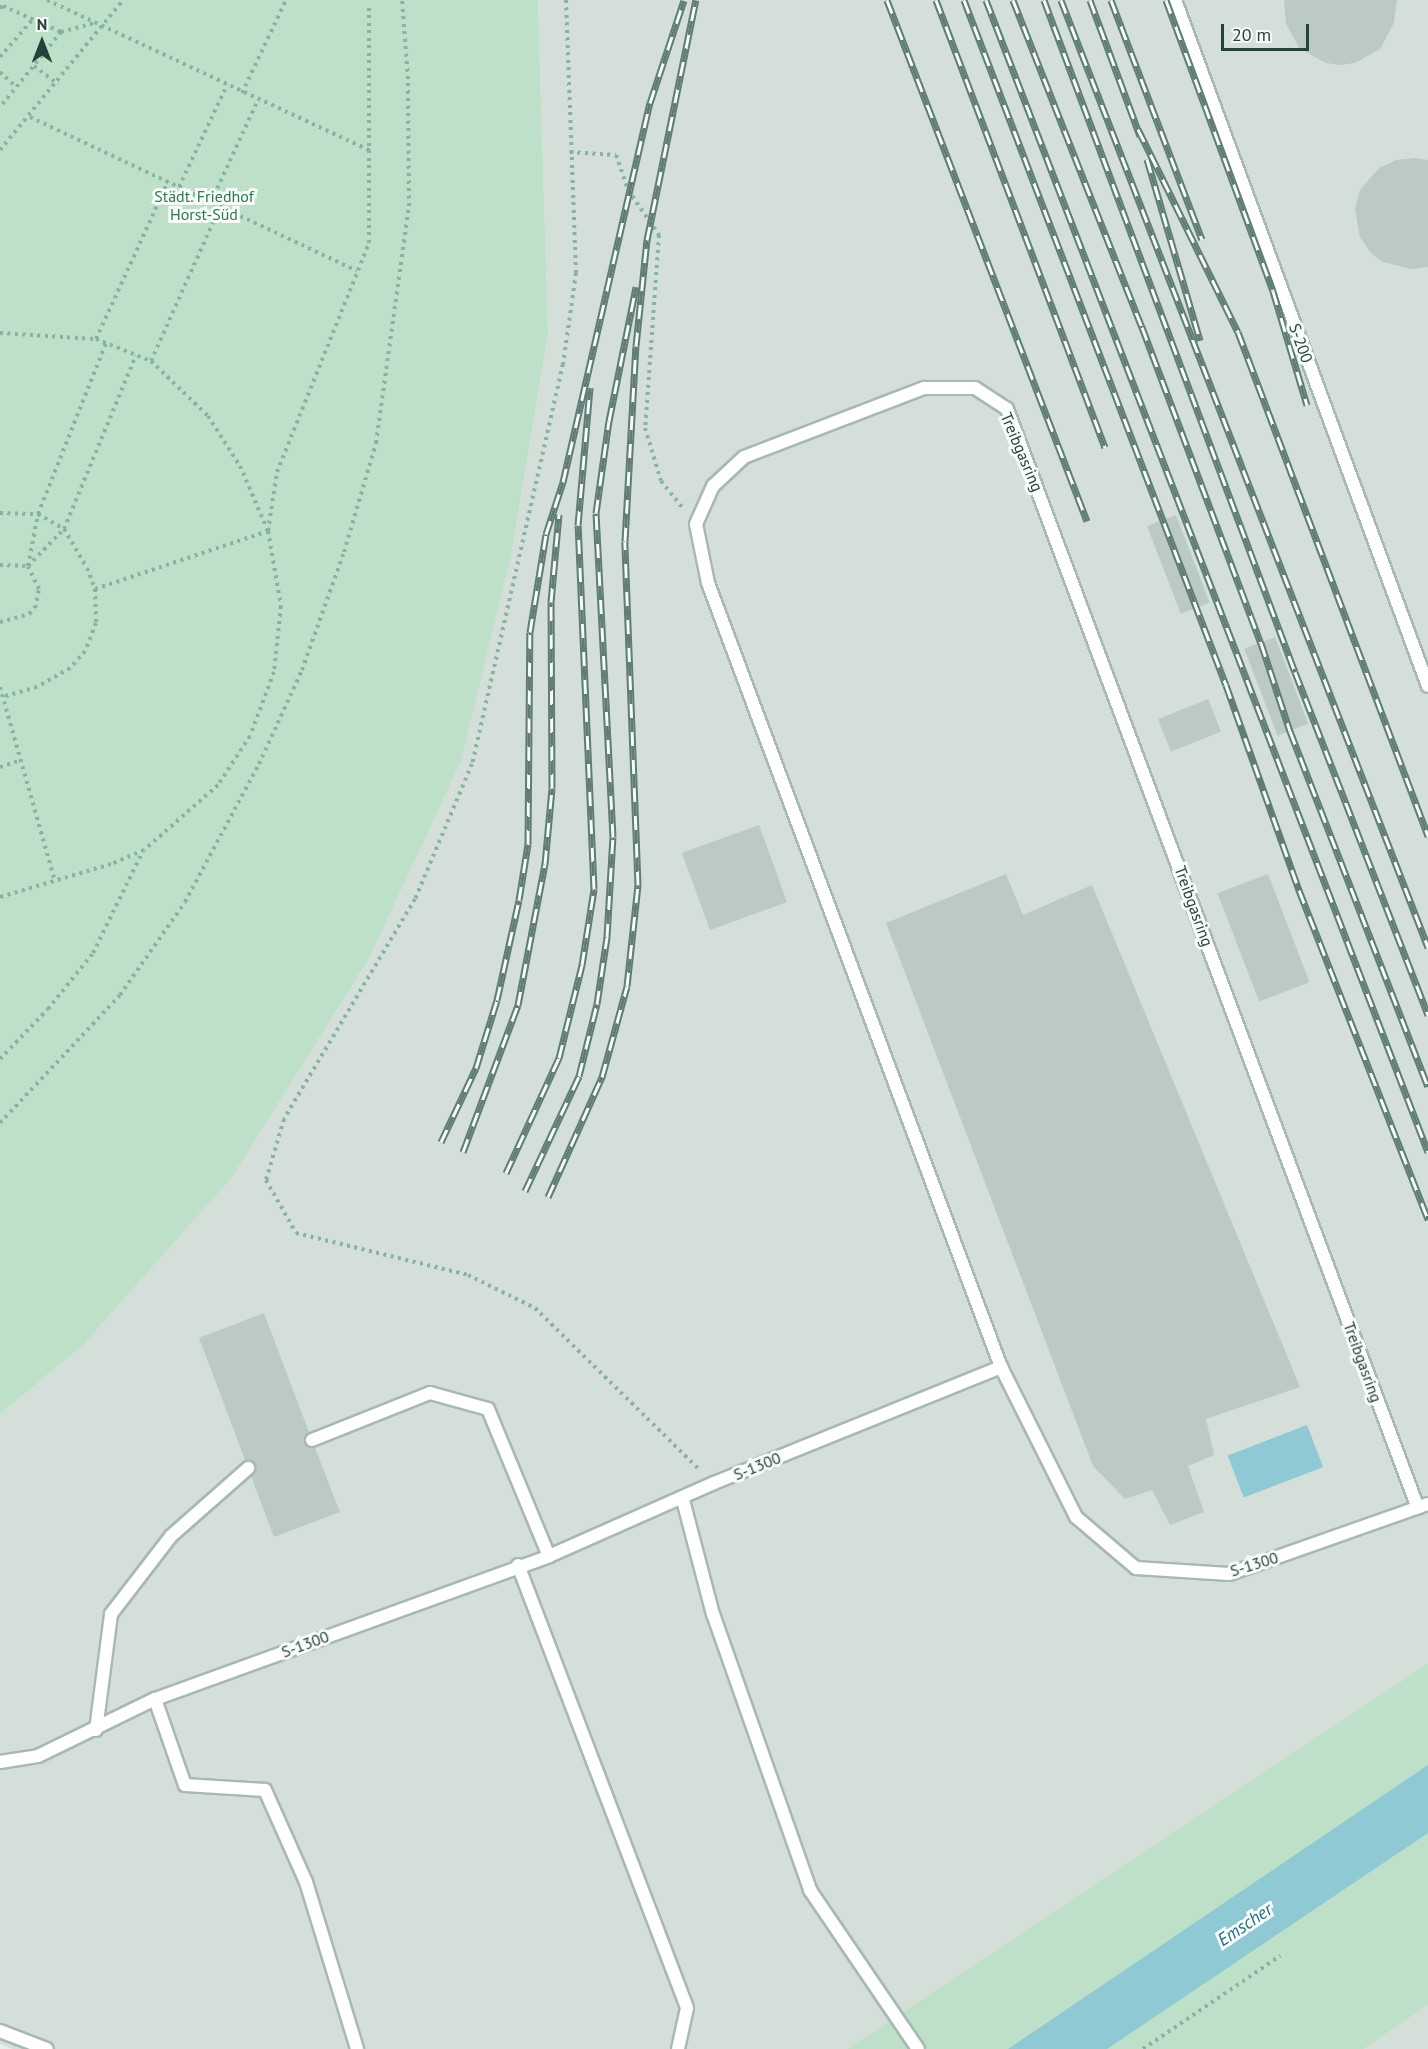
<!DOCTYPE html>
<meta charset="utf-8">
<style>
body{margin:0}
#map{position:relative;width:1428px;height:2049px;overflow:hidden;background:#e6efeb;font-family:"PT Sans",sans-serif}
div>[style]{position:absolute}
.built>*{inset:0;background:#d4dfda}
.green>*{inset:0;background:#bfe0c8}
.water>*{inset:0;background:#8ec9d4;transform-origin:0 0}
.building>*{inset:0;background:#bbcac4;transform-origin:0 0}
.path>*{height:4px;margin-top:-2px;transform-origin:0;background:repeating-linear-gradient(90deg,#86b3a5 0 3px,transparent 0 7.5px)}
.roads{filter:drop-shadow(2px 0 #a8b8b2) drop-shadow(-2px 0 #a8b8b2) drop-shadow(0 2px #a8b8b2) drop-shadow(0 -2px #a8b8b2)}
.lane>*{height:12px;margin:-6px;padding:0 6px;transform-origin:6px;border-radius:6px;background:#fff}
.rail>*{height:7px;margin-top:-3.5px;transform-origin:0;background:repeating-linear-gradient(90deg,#f7fbf9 0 14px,#5f7d75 0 28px);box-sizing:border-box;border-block:2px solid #5f7d75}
span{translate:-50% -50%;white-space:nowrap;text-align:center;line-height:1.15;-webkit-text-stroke:6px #f7fbf9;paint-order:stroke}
.park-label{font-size:16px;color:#2d7a4b}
.street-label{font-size:16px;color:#24423a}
.water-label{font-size:18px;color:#1c6f80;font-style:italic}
.north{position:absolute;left:12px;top:12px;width:60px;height:60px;-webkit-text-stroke:4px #f7fbf9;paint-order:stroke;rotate:0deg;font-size:16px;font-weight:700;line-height:24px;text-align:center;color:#24423a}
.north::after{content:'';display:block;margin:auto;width:21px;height:27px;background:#24423a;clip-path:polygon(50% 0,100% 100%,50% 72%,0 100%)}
.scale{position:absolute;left:1221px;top:24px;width:88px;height:27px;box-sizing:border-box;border:3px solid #24423a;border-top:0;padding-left:8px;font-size:18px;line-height:21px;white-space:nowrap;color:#24423a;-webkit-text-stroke:4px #f7fbf9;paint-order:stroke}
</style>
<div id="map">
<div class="built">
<div style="clip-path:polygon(538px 0,1428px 0,1428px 1663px,847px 2049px,13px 2049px,0 2044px,0 1414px,82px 1346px,548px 332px)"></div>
<div style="clip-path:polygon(1428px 2005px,1428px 2049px,1364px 2049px)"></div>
</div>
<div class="green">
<div style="clip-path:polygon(0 0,538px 0,548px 332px,511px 556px,461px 761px,369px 958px,232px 1177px,82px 1346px,0 1414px)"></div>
<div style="clip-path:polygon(1428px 1663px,1428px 2005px,1364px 2049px,847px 2049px)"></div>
</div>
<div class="water">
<div style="left:1307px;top:1425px;width:45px;height:85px;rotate:69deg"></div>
<div style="clip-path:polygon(1428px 1765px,1428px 1833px,1107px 2049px,1008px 2049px)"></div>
</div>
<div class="building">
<div style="clip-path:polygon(1284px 0,1397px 0,1394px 23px,1380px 49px,1355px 63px,1340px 65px,1326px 63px,1300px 49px,1286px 24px)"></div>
<div style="clip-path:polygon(1415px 158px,1428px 160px,1428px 267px,1411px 269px,1383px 262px,1371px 253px,1360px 237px,1355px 209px,1360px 190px,1379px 168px,1396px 160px)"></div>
<div style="left:1176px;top:515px;width:94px;height:31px;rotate:69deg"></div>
<div style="left:1275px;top:637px;width:93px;height:33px;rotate:69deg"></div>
<div style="left:1208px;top:699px;width:35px;height:54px;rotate:68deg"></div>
<div style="left:759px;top:825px;width:82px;height:82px;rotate:70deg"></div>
<div style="clip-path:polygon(1006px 874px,1023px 915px,1092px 885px,1300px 1387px,1206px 1419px,1214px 1455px,1188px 1466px,1204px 1512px,1170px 1525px,1152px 1490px,1125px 1499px,1093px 1466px,886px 923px)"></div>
<div style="left:1268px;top:874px;width:116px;height:54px;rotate:69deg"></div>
<div style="clip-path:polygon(264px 1313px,309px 1432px,304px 1442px,315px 1448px,340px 1512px,274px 1537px,251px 1476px,256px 1466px,245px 1460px,199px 1338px)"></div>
</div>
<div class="path">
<div style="left:47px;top:0;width:357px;rotate:25deg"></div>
<div style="left:566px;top:0;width:273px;rotate:87.9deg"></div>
<div style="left:576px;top:273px;width:92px;rotate:98.1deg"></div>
<div style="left:563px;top:364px;width:410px;rotate:102.8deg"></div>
<div style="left:472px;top:764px;width:147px;rotate:112.9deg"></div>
<div style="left:415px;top:899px;width:256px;rotate:120.8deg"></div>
<div style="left:284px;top:1119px;width:64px;rotate:106.4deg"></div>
<div style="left:266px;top:1180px;width:61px;rotate:60.5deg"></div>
<div style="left:296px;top:1233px;width:177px;rotate:13.7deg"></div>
<div style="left:468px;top:1275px;width:75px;rotate:26.2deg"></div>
<div style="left:535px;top:1308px;width:228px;rotate:44.5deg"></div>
<div style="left:0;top:8px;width:4px;rotate:-34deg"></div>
<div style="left:3px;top:6px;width:64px;rotate:24.1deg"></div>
<div style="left:61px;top:32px;width:97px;rotate:129.1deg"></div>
<div style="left:61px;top:32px;width:35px;rotate:-15deg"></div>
<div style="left:0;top:57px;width:49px;rotate:-49.1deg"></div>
<div style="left:34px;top:66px;width:30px;rotate:37deg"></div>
<div style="left:0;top:72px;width:22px;rotate:43deg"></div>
<div style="left:242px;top:93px;width:103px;rotate:-64.7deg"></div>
<div style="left:30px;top:117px;width:361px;rotate:25.2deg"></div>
<div style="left:0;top:150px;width:194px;rotate:-50.6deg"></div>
<div style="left:570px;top:152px;width:46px;rotate:3.7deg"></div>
<div style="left:616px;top:155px;width:37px;rotate:71deg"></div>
<div style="left:628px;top:190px;width:55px;rotate:55.4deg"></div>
<div style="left:659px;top:235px;width:194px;rotate:94.1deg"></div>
<div style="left:645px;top:428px;width:55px;rotate:73.2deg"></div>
<div style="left:661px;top:481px;width:33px;rotate:51deg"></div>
<div style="left:179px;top:187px;width:113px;rotate:-64.8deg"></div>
<div style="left:211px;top:202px;width:112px;rotate:-65.3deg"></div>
<div style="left:0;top:333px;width:96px;rotate:3.6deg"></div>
<div style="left:96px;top:339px;width:59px;rotate:21.8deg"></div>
<div style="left:151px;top:361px;width:79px;rotate:44deg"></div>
<div style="left:208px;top:416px;width:59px;rotate:57.4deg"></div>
<div style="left:240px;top:466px;width:71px;rotate:66.7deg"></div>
<div style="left:268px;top:531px;width:76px;rotate:80.2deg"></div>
<div style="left:281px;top:606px;width:66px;rotate:96.1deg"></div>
<div style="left:274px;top:672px;width:68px;rotate:110.6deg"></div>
<div style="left:250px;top:736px;width:59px;rotate:123.1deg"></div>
<div style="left:218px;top:785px;width:98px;rotate:138.7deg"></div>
<div style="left:144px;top:850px;width:36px;rotate:157deg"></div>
<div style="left:111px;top:864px;width:116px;rotate:163.4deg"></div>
<div style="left:96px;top:339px;width:173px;rotate:-65.4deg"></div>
<div style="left:151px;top:361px;width:169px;rotate:-65.9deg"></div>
<div style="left:0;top:513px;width:38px;rotate:2deg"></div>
<div style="left:38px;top:514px;width:30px;rotate:30deg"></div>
<div style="left:64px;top:529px;width:45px;rotate:59.5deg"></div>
<div style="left:87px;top:568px;width:22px;rotate:69deg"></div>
<div style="left:95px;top:589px;width:34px;rotate:88deg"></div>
<div style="left:96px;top:623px;width:30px;rotate:111deg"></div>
<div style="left:85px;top:651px;width:23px;rotate:131deg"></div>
<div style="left:70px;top:668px;width:38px;rotate:150deg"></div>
<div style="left:37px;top:687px;width:35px;rotate:164deg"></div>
<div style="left:0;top:565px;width:28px;rotate:2deg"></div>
<div style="left:28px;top:566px;width:52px;rotate:-45.8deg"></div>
<div style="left:64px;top:529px;width:188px;rotate:-67.5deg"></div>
<div style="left:95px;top:589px;width:182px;rotate:-18.5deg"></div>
<div style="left:268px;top:531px;width:60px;rotate:-81.3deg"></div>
<div style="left:277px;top:472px;width:247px;rotate:-68.1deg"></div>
<div style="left:369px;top:243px;width:235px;rotate:-90deg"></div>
<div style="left:0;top:622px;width:30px;rotate:-15deg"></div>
<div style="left:29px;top:614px;width:8px;rotate:-45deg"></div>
<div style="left:35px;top:608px;width:19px;rotate:-78deg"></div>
<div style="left:39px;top:589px;width:25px;rotate:-116deg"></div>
<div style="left:28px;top:566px;width:53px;rotate:-79.1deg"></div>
<div style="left:38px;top:514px;width:184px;rotate:-68.3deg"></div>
<div style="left:0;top:687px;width:202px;rotate:74.2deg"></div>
<div style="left:0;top:767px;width:22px;rotate:-18deg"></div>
<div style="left:0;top:1059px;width:69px;rotate:-46.2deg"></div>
<div style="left:48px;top:1009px;width:72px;rotate:-51.2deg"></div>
<div style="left:93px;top:953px;width:114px;rotate:-63.9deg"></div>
<div style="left:0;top:1123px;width:175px;rotate:-46.8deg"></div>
<div style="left:120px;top:995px;width:113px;rotate:-55deg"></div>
<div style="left:185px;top:902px;width:157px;rotate:-61.8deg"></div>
<div style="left:259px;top:764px;width:103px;rotate:-65.4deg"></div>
<div style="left:302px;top:670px;width:125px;rotate:-70.4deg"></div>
<div style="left:344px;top:552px;width:114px;rotate:-73.6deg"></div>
<div style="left:376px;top:443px;width:239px;rotate:-82.1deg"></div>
<div style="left:409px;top:206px;width:127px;rotate:-90.5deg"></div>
<div style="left:408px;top:79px;width:79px;rotate:-94.3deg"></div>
<div style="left:1143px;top:2049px;width:166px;rotate:-34.2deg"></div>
</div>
<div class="roads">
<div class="lane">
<div style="left:1175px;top:0;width:731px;rotate:69.76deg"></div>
<div style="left:1001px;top:1367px;width:837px;rotate:-110.49deg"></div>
<div style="left:708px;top:583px;width:60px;rotate:-101.5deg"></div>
<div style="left:696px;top:524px;width:42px;rotate:-65.9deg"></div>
<div style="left:713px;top:486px;width:42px;rotate:-43.1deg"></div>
<div style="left:744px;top:457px;width:193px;rotate:-21deg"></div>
<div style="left:924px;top:388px;width:51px"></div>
<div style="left:975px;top:388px;width:38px;rotate:33deg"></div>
<div style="left:1007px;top:409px;width:1173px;rotate:69.5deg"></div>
<div style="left:312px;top:1440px;width:127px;rotate:-21.7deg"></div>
<div style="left:430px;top:1393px;width:60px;rotate:15.4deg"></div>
<div style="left:488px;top:1409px;width:159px;rotate:67.5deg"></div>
<div style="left:683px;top:1500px;width:118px;rotate:75.3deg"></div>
<div style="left:713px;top:1614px;width:293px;rotate:70.6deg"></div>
<div style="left:810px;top:1890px;width:192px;rotate:55.8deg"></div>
<div style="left:518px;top:1565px;width:474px;rotate:69.1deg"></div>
<div style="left:687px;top:2008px;width:42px;rotate:102.4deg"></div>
<div style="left:155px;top:1699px;width:91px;rotate:70.8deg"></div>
<div style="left:185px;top:1785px;width:80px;rotate:3.6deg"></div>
<div style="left:265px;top:1790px;width:101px;rotate:66deg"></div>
<div style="left:306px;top:1882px;width:175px;rotate:73deg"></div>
<div style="left:96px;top:1730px;width:117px;rotate:-82.6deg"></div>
<div style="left:111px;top:1614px;width:98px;rotate:-52.4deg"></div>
<div style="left:171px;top:1536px;width:103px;rotate:-41.4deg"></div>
<div style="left:0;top:1762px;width:38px;rotate:-9deg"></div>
<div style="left:38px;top:1756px;width:130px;rotate:-26deg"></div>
<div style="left:155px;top:1699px;width:419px;rotate:-19.9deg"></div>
<div style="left:549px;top:1556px;width:180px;rotate:-23.9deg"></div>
<div style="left:714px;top:1483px;width:310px;rotate:-22deg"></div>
<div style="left:1001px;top:1367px;width:168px;rotate:63.4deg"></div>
<div style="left:1076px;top:1517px;width:79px;rotate:40.4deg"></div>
<div style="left:1136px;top:1568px;width:93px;rotate:3.7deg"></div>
<div style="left:1229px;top:1574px;width:211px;rotate:-19.4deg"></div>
<div style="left:0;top:2031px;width:50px;rotate:21deg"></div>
</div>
</div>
<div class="rail">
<div style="left:887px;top:0;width:558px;rotate:69deg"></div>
<div style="left:936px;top:0;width:478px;rotate:69.3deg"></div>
<div style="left:964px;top:0;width:733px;rotate:69.07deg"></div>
<div style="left:1226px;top:685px;width:218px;rotate:70.4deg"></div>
<div style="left:1299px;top:890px;width:354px;rotate:68.6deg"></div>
<div style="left:986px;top:0;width:1234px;rotate:69.01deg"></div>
<div style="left:1013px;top:0;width:352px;rotate:68.5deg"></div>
<div style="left:1142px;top:327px;width:338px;rotate:69.4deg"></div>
<div style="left:1261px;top:643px;width:93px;rotate:71.8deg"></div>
<div style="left:1290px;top:731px;width:381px;rotate:68.8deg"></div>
<div style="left:1044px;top:0;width:717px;rotate:69.52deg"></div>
<div style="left:1295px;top:672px;width:368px;rotate:68.8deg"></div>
<div style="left:1061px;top:0;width:1016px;rotate:68.82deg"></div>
<div style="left:1090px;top:0;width:145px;rotate:69.8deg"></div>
<div style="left:1111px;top:0;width:256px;rotate:69.2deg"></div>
<div style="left:1166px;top:0;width:310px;rotate:69.8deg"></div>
<div style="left:1273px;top:291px;width:119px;rotate:73.4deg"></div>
<div style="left:1138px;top:129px;width:226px;rotate:63.8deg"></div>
<div style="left:1238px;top:332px;width:539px;rotate:69.34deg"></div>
<div style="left:1147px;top:159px;width:189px;rotate:73.7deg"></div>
<div style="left:441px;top:1142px;width:82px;rotate:-64.7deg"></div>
<div style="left:476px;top:1068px;width:71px;rotate:-72.8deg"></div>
<div style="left:497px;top:1000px;width:102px;rotate:-77.6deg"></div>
<div style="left:519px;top:900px;width:57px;rotate:-80.9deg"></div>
<div style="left:528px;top:844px;width:212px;rotate:-89.5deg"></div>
<div style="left:530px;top:632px;width:99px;rotate:-80.7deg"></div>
<div style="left:546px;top:534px;width:55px;rotate:-71.9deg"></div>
<div style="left:563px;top:482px;width:389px;rotate:-77.1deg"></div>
<div style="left:650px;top:103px;width:108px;rotate:-71.7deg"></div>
<div style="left:463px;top:1152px;width:157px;rotate:-69.5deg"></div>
<div style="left:518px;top:1005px;width:144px;rotate:-79.2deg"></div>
<div style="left:545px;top:864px;width:76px;rotate:-84.7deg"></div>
<div style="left:552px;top:788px;width:186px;rotate:-90.3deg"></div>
<div style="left:551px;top:602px;width:88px;rotate:-84.8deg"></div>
<div style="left:506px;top:1173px;width:127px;rotate:-65.3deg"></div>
<div style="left:559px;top:1058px;width:96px;rotate:-76.1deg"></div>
<div style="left:582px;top:965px;width:77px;rotate:-81deg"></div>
<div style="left:594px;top:889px;width:364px;rotate:-92.5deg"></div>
<div style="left:578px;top:525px;width:138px;rotate:-85deg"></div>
<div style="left:525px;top:1191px;width:127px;rotate:-64.8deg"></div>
<div style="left:579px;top:1076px;width:74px;rotate:-76deg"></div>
<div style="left:597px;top:1004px;width:68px;rotate:-81.5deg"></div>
<div style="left:607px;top:937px;width:100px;rotate:-86.6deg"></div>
<div style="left:613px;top:837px;width:324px;rotate:-93deg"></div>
<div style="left:596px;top:513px;width:93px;rotate:-82deg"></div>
<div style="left:609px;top:421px;width:137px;rotate:-78.6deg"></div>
<div style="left:548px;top:1197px;width:132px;rotate:-65.8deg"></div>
<div style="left:602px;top:1077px;width:94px;rotate:-74.6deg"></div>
<div style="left:627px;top:986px;width:102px;rotate:-83.8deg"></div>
<div style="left:638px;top:885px;width:344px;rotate:-92.2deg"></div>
<div style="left:625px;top:541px;width:195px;rotate:-86.8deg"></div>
<div style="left:636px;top:346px;width:107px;rotate:-84.1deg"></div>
<div style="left:647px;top:240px;width:245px;rotate:-78.5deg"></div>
</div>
<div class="park-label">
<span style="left:204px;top:205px">Städt. Friedhof<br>Horst-Süd</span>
</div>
<div class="street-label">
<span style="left:1301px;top:343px;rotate:70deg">S-200</span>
<span style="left:1022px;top:452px;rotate:67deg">Treibgasring</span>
<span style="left:1194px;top:906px;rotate:70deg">Treibgasring</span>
<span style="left:1363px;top:1362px;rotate:70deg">Treibgasring</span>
<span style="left:757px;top:1466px;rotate:-22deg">S-1300</span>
<span style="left:1254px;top:1564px;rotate:-17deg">S-1300</span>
<span style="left:305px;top:1644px;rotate:-20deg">S-1300</span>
</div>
<div class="water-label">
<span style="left:1245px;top:1925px;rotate:-34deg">Emscher</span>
</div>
<div class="north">N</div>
<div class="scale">20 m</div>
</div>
